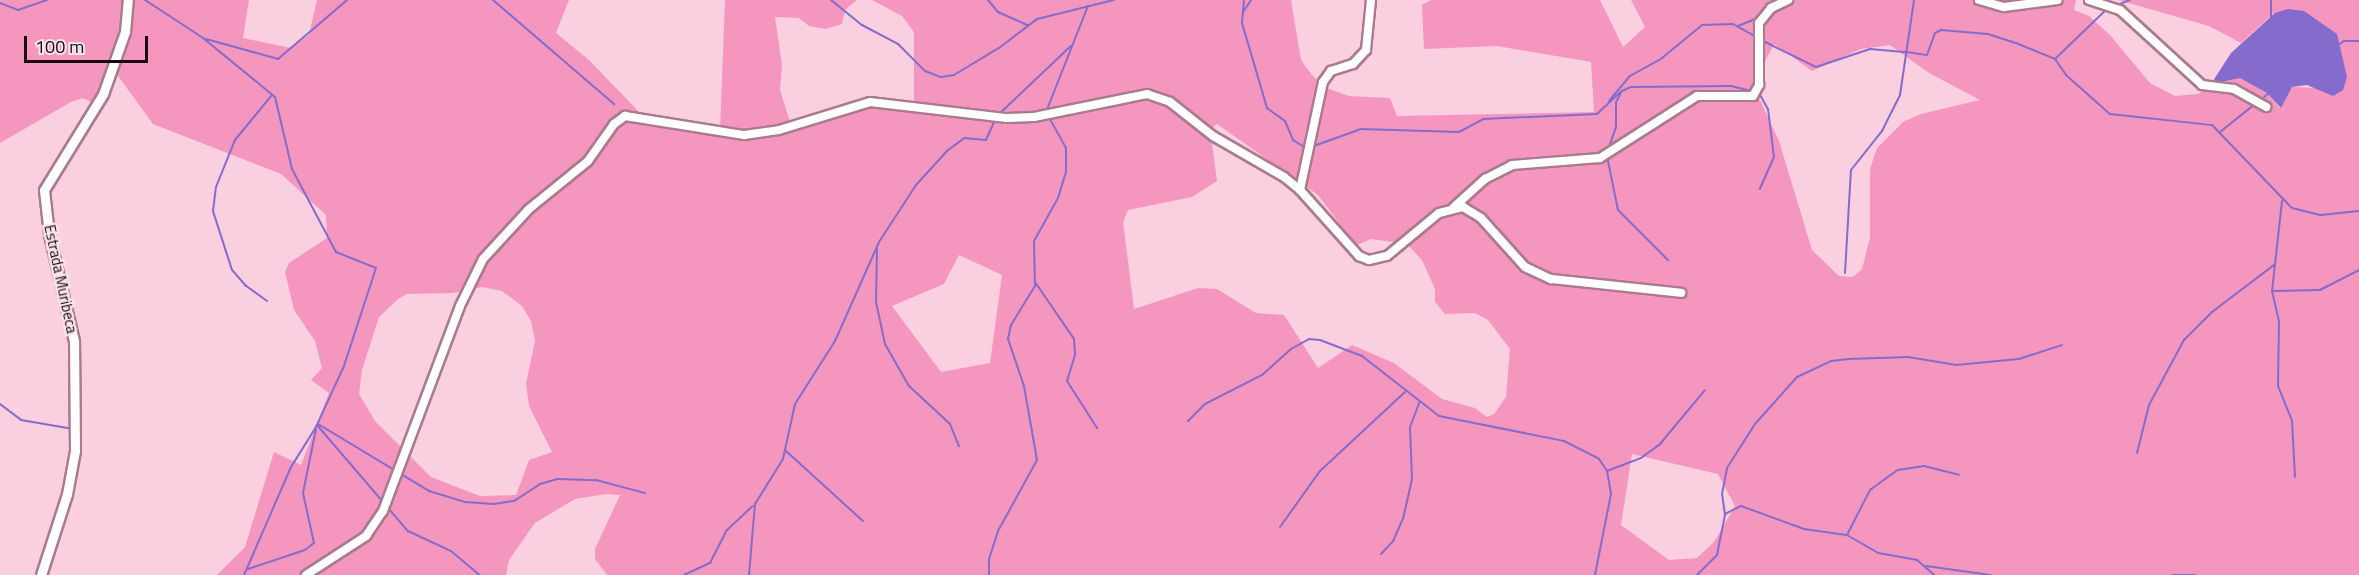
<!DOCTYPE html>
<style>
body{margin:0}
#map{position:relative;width:2359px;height:575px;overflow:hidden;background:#facfdf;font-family:"Titillium Web",sans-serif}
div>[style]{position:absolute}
.green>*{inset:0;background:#f596bf}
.water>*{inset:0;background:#846bcc}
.stream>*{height:2px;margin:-1px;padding:0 1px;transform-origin:1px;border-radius:1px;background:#846bcc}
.roads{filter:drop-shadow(2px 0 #aa7a8d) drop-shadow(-2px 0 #aa7a8d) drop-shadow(0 2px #aa7a8d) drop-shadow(0 -2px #aa7a8d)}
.minor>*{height:8px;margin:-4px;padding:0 4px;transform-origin:4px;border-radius:4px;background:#fff}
.tertiary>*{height:9px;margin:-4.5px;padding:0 4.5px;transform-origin:4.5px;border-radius:4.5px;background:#fff}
span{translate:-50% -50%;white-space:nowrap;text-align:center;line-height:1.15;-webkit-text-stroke:5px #f9e3eb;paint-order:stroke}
.street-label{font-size:15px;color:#1a0911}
.scale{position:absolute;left:24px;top:36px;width:124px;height:27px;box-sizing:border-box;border:3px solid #1a0911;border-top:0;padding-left:8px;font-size:18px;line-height:21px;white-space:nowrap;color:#1a0911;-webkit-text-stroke:4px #f9e3eb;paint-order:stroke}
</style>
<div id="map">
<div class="green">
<div style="clip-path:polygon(evenodd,0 0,249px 0,243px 38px,291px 48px,309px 35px,317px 0,569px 0,556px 33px,589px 60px,642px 115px,720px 131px,725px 0,857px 0,845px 10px,842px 24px,826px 29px,809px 26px,799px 18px,775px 17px,782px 65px,780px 90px,790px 122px,804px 127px,853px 107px,914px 107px,914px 32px,902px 16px,872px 0,1291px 0,1301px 60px,1312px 75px,1324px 87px,1349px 96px,1390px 98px,1397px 116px,1594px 112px,1591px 62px,1497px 46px,1424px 49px,1422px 5px,1431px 0,1600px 0,1623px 47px,1645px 27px,1631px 0,2076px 0,2074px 10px,2089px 16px,2110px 35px,2150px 83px,2175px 96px,2198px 94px,2211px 84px,2240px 77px,2267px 93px,2280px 108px,2292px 87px,2317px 88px,2304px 11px,2274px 13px,2241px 43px,2209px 26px,2118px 0,2359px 0,2359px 575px,607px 575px,595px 559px,595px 549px,620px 495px,606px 494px,575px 499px,535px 523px,509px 560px,506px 575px,217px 575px,245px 547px,274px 452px,301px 465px,329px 393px,311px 380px,322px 368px,315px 341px,294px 310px,285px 272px,289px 263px,327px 238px,326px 215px,281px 174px,153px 124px,113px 69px,95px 104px,83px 98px,71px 102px,0 143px,0 0,1774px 44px,1812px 71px,1861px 49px,1890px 45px,1929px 73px,1980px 100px,1921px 114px,1903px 122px,1877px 148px,1870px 169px,1870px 238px,1862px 269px,1853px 277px,1839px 276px,1812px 250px,1779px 141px,1753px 85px,1774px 44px,0 0,1217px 124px,1318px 195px,1348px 235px,1350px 248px,1371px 239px,1407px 244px,1422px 260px,1435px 289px,1435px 302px,1445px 314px,1475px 313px,1488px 320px,1510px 349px,1506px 397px,1494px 414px,1487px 417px,1475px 408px,1442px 399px,1394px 363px,1352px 345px,1318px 368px,1284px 315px,1256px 313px,1217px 289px,1198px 288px,1134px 309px,1123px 222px,1128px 210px,1192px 197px,1217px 181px,1210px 129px,1217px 124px,0 0,959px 255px,1002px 275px,990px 363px,941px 372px,892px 306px,944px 284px,959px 255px,0 0,482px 287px,502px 291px,522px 306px,531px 321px,535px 341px,526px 384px,529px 406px,552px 452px,529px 460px,516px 495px,480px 496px,431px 477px,375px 421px,359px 394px,362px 370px,379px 317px,398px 299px,407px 294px,453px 293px,482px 287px,0 0,1632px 454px,1718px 474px,1735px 506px,1714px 542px,1697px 558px,1669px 560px,1621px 525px,1632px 454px)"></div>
</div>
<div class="water">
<div style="clip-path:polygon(2288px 9px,2304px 11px,2337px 34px,2347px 77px,2343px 90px,2333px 96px,2307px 85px,2292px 87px,2281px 108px,2267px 93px,2240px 78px,2211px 84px,2231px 53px,2275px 13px)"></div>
</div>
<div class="stream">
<div style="left:145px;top:0;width:69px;rotate:33.2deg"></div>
<div style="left:203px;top:38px;width:93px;rotate:39.3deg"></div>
<div style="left:275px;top:97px;width:74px;rotate:76.7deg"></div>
<div style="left:292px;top:169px;width:94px;rotate:62.1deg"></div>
<div style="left:336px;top:252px;width:43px;rotate:21.8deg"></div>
<div style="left:376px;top:268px;width:103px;rotate:108.1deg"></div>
<div style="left:344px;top:366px;width:67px;rotate:114.7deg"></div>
<div style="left:316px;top:427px;width:47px;rotate:122deg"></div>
<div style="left:291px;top:467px;width:118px;rotate:113.5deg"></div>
<div style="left:493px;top:0;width:160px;rotate:40.7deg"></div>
<div style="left:831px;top:0;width:40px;rotate:39deg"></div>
<div style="left:862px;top:25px;width:41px;rotate:27.8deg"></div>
<div style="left:898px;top:44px;width:38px;rotate:45deg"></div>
<div style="left:925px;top:71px;width:17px;rotate:21deg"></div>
<div style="left:941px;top:77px;width:13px;rotate:-9deg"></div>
<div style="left:954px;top:75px;width:52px;rotate:-31deg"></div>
<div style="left:999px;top:48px;width:48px;rotate:-37.3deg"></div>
<div style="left:1037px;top:19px;width:79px;rotate:-13.9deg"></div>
<div style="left:988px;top:0;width:16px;rotate:50deg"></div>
<div style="left:998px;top:12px;width:32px;rotate:24deg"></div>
<div style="left:1244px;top:0;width:23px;rotate:95deg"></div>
<div style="left:1242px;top:23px;width:89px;rotate:73.6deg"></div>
<div style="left:1267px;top:108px;width:22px;rotate:36deg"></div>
<div style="left:1285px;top:121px;width:21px;rotate:67deg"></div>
<div style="left:1293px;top:140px;width:15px;rotate:32deg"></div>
<div style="left:2271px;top:0;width:17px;rotate:90deg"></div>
<div style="left:0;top:3px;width:19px;rotate:21deg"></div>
<div style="left:18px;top:10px;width:31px;rotate:-19deg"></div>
<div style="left:2115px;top:6px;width:16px;rotate:-22deg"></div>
<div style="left:1243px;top:12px;width:14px;rotate:-56deg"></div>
<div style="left:1738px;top:26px;width:24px;rotate:-22deg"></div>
<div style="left:206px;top:39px;width:75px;rotate:15.5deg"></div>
<div style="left:278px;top:59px;width:91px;rotate:-40.5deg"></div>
<div style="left:1761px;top:40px;width:61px;rotate:26.1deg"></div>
<div style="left:1816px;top:67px;width:57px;rotate:-18.4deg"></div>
<div style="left:1870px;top:49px;width:37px;rotate:5deg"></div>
<div style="left:2338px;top:45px;width:7px;rotate:-34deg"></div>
<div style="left:2344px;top:41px;width:15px"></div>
<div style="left:1907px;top:52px;width:20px;rotate:9deg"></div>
<div style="left:1927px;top:55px;width:23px;rotate:-70deg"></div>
<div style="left:1935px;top:33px;width:7px;rotate:-27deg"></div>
<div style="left:1941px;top:30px;width:47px;rotate:4.9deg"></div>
<div style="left:1988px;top:34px;width:29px;rotate:18deg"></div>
<div style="left:2016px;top:43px;width:42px;rotate:22.3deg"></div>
<div style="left:2055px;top:59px;width:19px;rotate:55deg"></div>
<div style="left:2066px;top:75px;width:59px;rotate:41.6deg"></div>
<div style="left:2110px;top:114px;width:103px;rotate:6.2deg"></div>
<div style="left:2212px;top:125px;width:115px;rotate:46.1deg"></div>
<div style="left:2292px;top:208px;width:30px;rotate:14deg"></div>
<div style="left:2321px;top:215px;width:38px;rotate:-6deg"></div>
<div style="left:2055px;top:59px;width:72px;rotate:-43.9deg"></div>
<div style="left:1609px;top:101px;width:33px;rotate:-50deg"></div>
<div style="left:1630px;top:76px;width:37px;rotate:-29deg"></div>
<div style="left:1662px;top:58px;width:52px;rotate:-39.5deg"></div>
<div style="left:1702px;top:25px;width:31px;rotate:-2deg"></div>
<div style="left:1733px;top:24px;width:26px;rotate:29deg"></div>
<div style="left:2260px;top:101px;width:12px;rotate:-42deg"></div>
<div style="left:1046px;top:112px;width:114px;rotate:-68.4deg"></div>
<div style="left:999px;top:114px;width:99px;rotate:-43.4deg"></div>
<div style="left:2220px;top:132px;width:45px;rotate:-38.7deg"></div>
<div style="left:1311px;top:147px;width:53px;rotate:-19.8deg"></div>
<div style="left:1361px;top:129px;width:98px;rotate:1.8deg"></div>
<div style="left:1459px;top:132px;width:27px;rotate:-28deg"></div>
<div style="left:1483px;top:119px;width:114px;rotate:-2.5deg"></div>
<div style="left:1597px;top:114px;width:34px;rotate:-43deg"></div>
<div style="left:1622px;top:91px;width:10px;rotate:-24deg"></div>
<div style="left:1631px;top:87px;width:100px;rotate:-0.6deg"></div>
<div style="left:1731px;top:86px;width:29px;rotate:14deg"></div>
<div style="left:1759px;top:93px;width:18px;rotate:61deg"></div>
<div style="left:1768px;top:109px;width:48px;rotate:82.9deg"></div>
<div style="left:1774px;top:157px;width:35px;rotate:114deg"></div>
<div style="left:1608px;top:150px;width:24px;rotate:-71deg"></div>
<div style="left:1616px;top:127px;width:25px;rotate:-90deg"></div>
<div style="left:1616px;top:102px;width:10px;rotate:-61deg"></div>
<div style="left:1607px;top:156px;width:55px;rotate:78.5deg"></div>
<div style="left:1618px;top:210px;width:71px;rotate:45deg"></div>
<div style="left:2282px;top:201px;width:91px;rotate:96.3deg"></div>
<div style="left:2272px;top:291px;width:32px;rotate:77deg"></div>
<div style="left:2279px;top:322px;width:64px;rotate:90.9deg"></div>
<div style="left:2278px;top:386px;width:38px;rotate:68deg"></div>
<div style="left:2292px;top:421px;width:56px;rotate:86.9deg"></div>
<div style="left:877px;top:249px;width:53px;rotate:91.1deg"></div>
<div style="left:876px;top:302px;width:43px;rotate:77.9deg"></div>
<div style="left:885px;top:344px;width:48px;rotate:60.3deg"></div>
<div style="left:909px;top:386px;width:56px;rotate:42.8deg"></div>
<div style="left:950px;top:424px;width:24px;rotate:68deg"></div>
<div style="left:1845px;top:273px;width:103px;rotate:-86.7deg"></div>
<div style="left:1851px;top:170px;width:50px;rotate:-51.5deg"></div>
<div style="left:1882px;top:131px;width:40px;rotate:-63.4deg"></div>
<div style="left:1900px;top:95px;width:96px;rotate:-81.6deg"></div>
<div style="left:1035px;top:282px;width:69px;rotate:55.6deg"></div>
<div style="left:1074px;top:339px;width:16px;rotate:86deg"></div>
<div style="left:1075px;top:355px;width:27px;rotate:107deg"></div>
<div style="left:1067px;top:381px;width:56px;rotate:57.4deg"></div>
<div style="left:2272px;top:291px;width:48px;rotate:-1.2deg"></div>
<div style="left:2320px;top:290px;width:44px;rotate:-27.1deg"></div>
<div style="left:267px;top:301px;width:26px;rotate:-144deg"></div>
<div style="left:246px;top:286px;width:21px;rotate:-131deg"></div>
<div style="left:232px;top:270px;width:62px;rotate:-107.9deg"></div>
<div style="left:213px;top:211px;width:24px;rotate:-83deg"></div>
<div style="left:216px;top:187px;width:51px;rotate:-68deg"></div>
<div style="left:235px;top:140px;width:58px;rotate:-50.6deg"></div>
<div style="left:0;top:404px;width:26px;rotate:37deg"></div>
<div style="left:21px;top:420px;width:53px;rotate:9.8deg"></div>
<div style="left:1188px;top:421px;width:24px;rotate:-45deg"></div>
<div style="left:1205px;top:404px;width:64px;rotate:-27deg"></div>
<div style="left:1262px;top:375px;width:39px;rotate:-42deg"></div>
<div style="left:1291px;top:349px;width:21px;rotate:-29deg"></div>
<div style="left:1309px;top:339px;width:11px;rotate:5deg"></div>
<div style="left:1320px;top:340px;width:45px;rotate:20.9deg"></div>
<div style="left:1362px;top:356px;width:98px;rotate:37.9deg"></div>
<div style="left:1439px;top:416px;width:127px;rotate:11.3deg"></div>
<div style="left:1564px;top:441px;width:39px;rotate:27deg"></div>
<div style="left:1599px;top:459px;width:14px;rotate:56deg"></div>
<div style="left:1607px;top:471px;width:23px;rotate:80deg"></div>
<div style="left:1611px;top:494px;width:83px;rotate:101.2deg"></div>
<div style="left:318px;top:424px;width:130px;rotate:31.1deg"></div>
<div style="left:429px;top:491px;width:38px;rotate:17deg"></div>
<div style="left:465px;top:502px;width:29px;rotate:4deg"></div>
<div style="left:494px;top:504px;width:20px;rotate:-9deg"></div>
<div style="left:514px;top:501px;width:31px;rotate:-33deg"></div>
<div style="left:540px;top:484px;width:19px;rotate:-16deg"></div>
<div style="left:558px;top:479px;width:38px;rotate:2deg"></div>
<div style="left:596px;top:480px;width:51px;rotate:14.9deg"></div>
<div style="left:317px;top:425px;width:140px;rotate:49.4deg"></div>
<div style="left:408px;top:531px;width:47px;rotate:24.9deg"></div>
<div style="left:451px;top:551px;width:38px;rotate:40deg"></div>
<div style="left:786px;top:451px;width:104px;rotate:42.3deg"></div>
<div style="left:2137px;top:453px;width:49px;rotate:-76deg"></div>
<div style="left:2149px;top:405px;width:74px;rotate:-61.7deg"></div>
<div style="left:2184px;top:340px;width:40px;rotate:-45deg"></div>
<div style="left:2212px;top:312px;width:78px;rotate:-37.2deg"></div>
<div style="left:1607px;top:471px;width:36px;rotate:-21deg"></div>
<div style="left:1641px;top:458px;width:24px;rotate:-36deg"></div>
<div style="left:1660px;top:444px;width:70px;rotate:-50.2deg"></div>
<div style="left:1725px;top:514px;width:18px;rotate:-27deg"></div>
<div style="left:1741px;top:506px;width:67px;rotate:20.1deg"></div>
<div style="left:1804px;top:529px;width:43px;rotate:7.9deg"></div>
<div style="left:1847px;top:535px;width:36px;rotate:30deg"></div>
<div style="left:1878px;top:553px;width:40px;rotate:10deg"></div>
<div style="left:1917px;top:560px;width:23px;rotate:41deg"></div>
<div style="left:1280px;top:527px;width:69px;rotate:-54.5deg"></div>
<div style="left:1320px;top:471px;width:116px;rotate:-42.9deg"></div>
<div style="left:1847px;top:535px;width:51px;rotate:-62.9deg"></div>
<div style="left:1870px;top:490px;width:34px;rotate:-36deg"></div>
<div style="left:1898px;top:470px;width:26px;rotate:-9deg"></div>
<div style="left:1924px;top:466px;width:36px;rotate:14deg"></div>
<div style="left:1381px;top:554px;width:18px;rotate:-47deg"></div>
<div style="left:1393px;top:541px;width:24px;rotate:-66deg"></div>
<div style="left:1403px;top:519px;width:41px;rotate:-77.3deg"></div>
<div style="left:1412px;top:479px;width:52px;rotate:-92.2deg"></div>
<div style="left:1410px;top:427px;width:26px;rotate:-69deg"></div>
<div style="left:1926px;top:566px;width:65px;rotate:8deg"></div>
<div style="left:248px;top:569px;width:60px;rotate:-18.4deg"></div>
<div style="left:305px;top:550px;width:11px;rotate:-38deg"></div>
<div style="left:314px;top:543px;width:51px;rotate:-102.4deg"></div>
<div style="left:303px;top:493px;width:65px;rotate:-78.5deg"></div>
<div style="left:684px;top:575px;width:29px;rotate:-25deg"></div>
<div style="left:710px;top:563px;width:37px;rotate:-63deg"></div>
<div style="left:727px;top:530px;width:35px;rotate:-43deg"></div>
<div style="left:749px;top:575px;width:71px;rotate:-85.2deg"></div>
<div style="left:755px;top:504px;width:53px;rotate:-58.1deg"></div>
<div style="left:783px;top:459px;width:56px;rotate:-77.7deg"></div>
<div style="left:795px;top:404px;width:75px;rotate:-57.6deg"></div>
<div style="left:835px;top:341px;width:108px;rotate:-66deg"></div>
<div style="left:879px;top:242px;width:68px;rotate:-57deg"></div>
<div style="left:916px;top:185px;width:46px;rotate:-47.6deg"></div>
<div style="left:947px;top:151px;width:21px;rotate:-37deg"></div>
<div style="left:964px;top:138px;width:22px;rotate:5deg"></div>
<div style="left:986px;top:140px;width:24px;rotate:-66deg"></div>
<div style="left:989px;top:575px;width:16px;rotate:-90deg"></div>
<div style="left:989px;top:559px;width:29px;rotate:-72deg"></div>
<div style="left:998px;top:531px;width:81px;rotate:-61.2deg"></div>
<div style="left:1037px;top:460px;width:75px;rotate:-100deg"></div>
<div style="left:1024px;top:386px;width:50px;rotate:-108.8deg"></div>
<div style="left:1008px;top:339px;width:14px;rotate:-78deg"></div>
<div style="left:1011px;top:325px;width:46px;rotate:-58.4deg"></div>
<div style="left:1035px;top:286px;width:45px;rotate:-91.3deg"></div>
<div style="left:1034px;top:241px;width:49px;rotate:-60.8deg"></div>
<div style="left:1058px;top:198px;width:28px;rotate:-73deg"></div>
<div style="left:1066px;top:171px;width:23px;rotate:-90deg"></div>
<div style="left:1066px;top:148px;width:35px;rotate:-119deg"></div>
<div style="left:1697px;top:575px;width:28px;rotate:-45deg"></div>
<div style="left:1717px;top:555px;width:41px;rotate:-78.7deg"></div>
<div style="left:1725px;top:515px;width:21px;rotate:-98deg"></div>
<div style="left:1722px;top:494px;width:26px;rotate:-79deg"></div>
<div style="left:1727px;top:468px;width:52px;rotate:-57.5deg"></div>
<div style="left:1755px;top:424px;width:63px;rotate:-48.2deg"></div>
<div style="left:1797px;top:377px;width:38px;rotate:-25deg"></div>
<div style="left:1831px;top:361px;width:18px;rotate:-6deg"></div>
<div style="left:1849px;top:359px;width:59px;rotate:-1.9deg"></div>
<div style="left:1908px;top:357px;width:49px;rotate:9.5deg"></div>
<div style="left:1956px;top:365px;width:63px;rotate:-5.4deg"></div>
<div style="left:2019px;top:359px;width:45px;rotate:-18deg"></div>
<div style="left:2172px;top:575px;width:23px"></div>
</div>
<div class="roads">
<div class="minor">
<div style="left:1979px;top:0;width:26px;rotate:16deg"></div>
<div style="left:2004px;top:7px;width:54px;rotate:-7.4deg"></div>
<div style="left:2089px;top:0;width:33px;rotate:18deg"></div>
<div style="left:2120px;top:10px;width:111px;rotate:42.4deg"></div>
<div style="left:2202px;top:85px;width:32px;rotate:7deg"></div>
<div style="left:2234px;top:89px;width:37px;rotate:29deg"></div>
<div style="left:1300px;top:190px;width:110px;rotate:-78deg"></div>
<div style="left:1323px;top:82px;width:14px;rotate:-54deg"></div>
<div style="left:1331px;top:71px;width:23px;rotate:-18deg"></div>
<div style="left:1353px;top:64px;width:19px;rotate:-47deg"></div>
<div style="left:1366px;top:50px;width:50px;rotate:-84.3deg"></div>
<div style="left:1454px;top:207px;width:42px;rotate:-42.1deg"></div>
<div style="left:1485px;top:179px;width:30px;rotate:-27deg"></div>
<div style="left:1512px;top:165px;width:88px;rotate:-4.5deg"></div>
<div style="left:1600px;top:158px;width:115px;rotate:-32.6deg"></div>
<div style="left:1697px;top:96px;width:56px"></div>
<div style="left:1753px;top:96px;width:13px;rotate:-61deg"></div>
<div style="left:1759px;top:85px;width:62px;rotate:-90deg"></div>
<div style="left:1759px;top:23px;width:19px;rotate:-51deg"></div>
<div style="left:1771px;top:8px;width:19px;rotate:-25deg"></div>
<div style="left:306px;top:575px;width:72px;rotate:-33deg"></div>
<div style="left:366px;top:536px;width:30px;rotate:-56deg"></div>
<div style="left:383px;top:511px;width:219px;rotate:-69.4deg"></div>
<div style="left:460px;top:306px;width:52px;rotate:-63.9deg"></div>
<div style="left:483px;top:259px;width:68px;rotate:-47.4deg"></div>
<div style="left:529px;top:209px;width:76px;rotate:-39.1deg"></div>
<div style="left:588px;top:161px;width:45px;rotate:-54.9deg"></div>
<div style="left:614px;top:124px;width:14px;rotate:-36deg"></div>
<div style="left:625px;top:116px;width:121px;rotate:9.1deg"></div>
<div style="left:744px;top:135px;width:35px;rotate:-8deg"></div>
<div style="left:779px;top:130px;width:95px;rotate:-17.1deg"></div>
<div style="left:870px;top:102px;width:138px;rotate:6.7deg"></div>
<div style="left:1007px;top:118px;width:27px;rotate:-2deg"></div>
<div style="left:1034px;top:117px;width:115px;rotate:-11.5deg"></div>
<div style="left:1147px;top:94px;width:24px;rotate:19deg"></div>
<div style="left:1170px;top:102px;width:55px;rotate:38.3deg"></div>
<div style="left:1213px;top:136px;width:82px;rotate:30deg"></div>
<div style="left:1284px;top:177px;width:21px;rotate:39deg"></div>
<div style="left:1300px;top:190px;width:89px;rotate:48.2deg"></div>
<div style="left:1359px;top:256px;width:11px;rotate:22deg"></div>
<div style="left:1369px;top:260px;width:18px;rotate:-13deg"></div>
<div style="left:1387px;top:256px;width:67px;rotate:-39.6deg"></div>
<div style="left:1439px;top:213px;width:25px;rotate:-14deg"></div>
<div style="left:1463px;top:207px;width:21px;rotate:31deg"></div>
<div style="left:1481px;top:218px;width:66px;rotate:48.1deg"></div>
<div style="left:1525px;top:267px;width:29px;rotate:25deg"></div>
<div style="left:1551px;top:279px;width:131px;rotate:6.1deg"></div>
</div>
<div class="tertiary">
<div style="left:41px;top:575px;width:85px;rotate:-72.2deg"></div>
<div style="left:67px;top:494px;width:44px;rotate:-79.5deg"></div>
<div style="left:75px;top:451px;width:110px;rotate:-90.5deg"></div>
<div style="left:74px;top:341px;width:110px;rotate:-103.2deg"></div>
<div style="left:49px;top:234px;width:44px;rotate:-96.5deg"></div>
<div style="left:44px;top:190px;width:113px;rotate:-58.4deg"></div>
<div style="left:103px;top:94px;width:66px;rotate:-70.5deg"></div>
<div style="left:125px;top:32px;width:32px;rotate:-85deg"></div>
</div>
</div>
<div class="street-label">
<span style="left:61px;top:279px;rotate:78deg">Estrada Muribeca</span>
</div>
<div class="scale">100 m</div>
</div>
